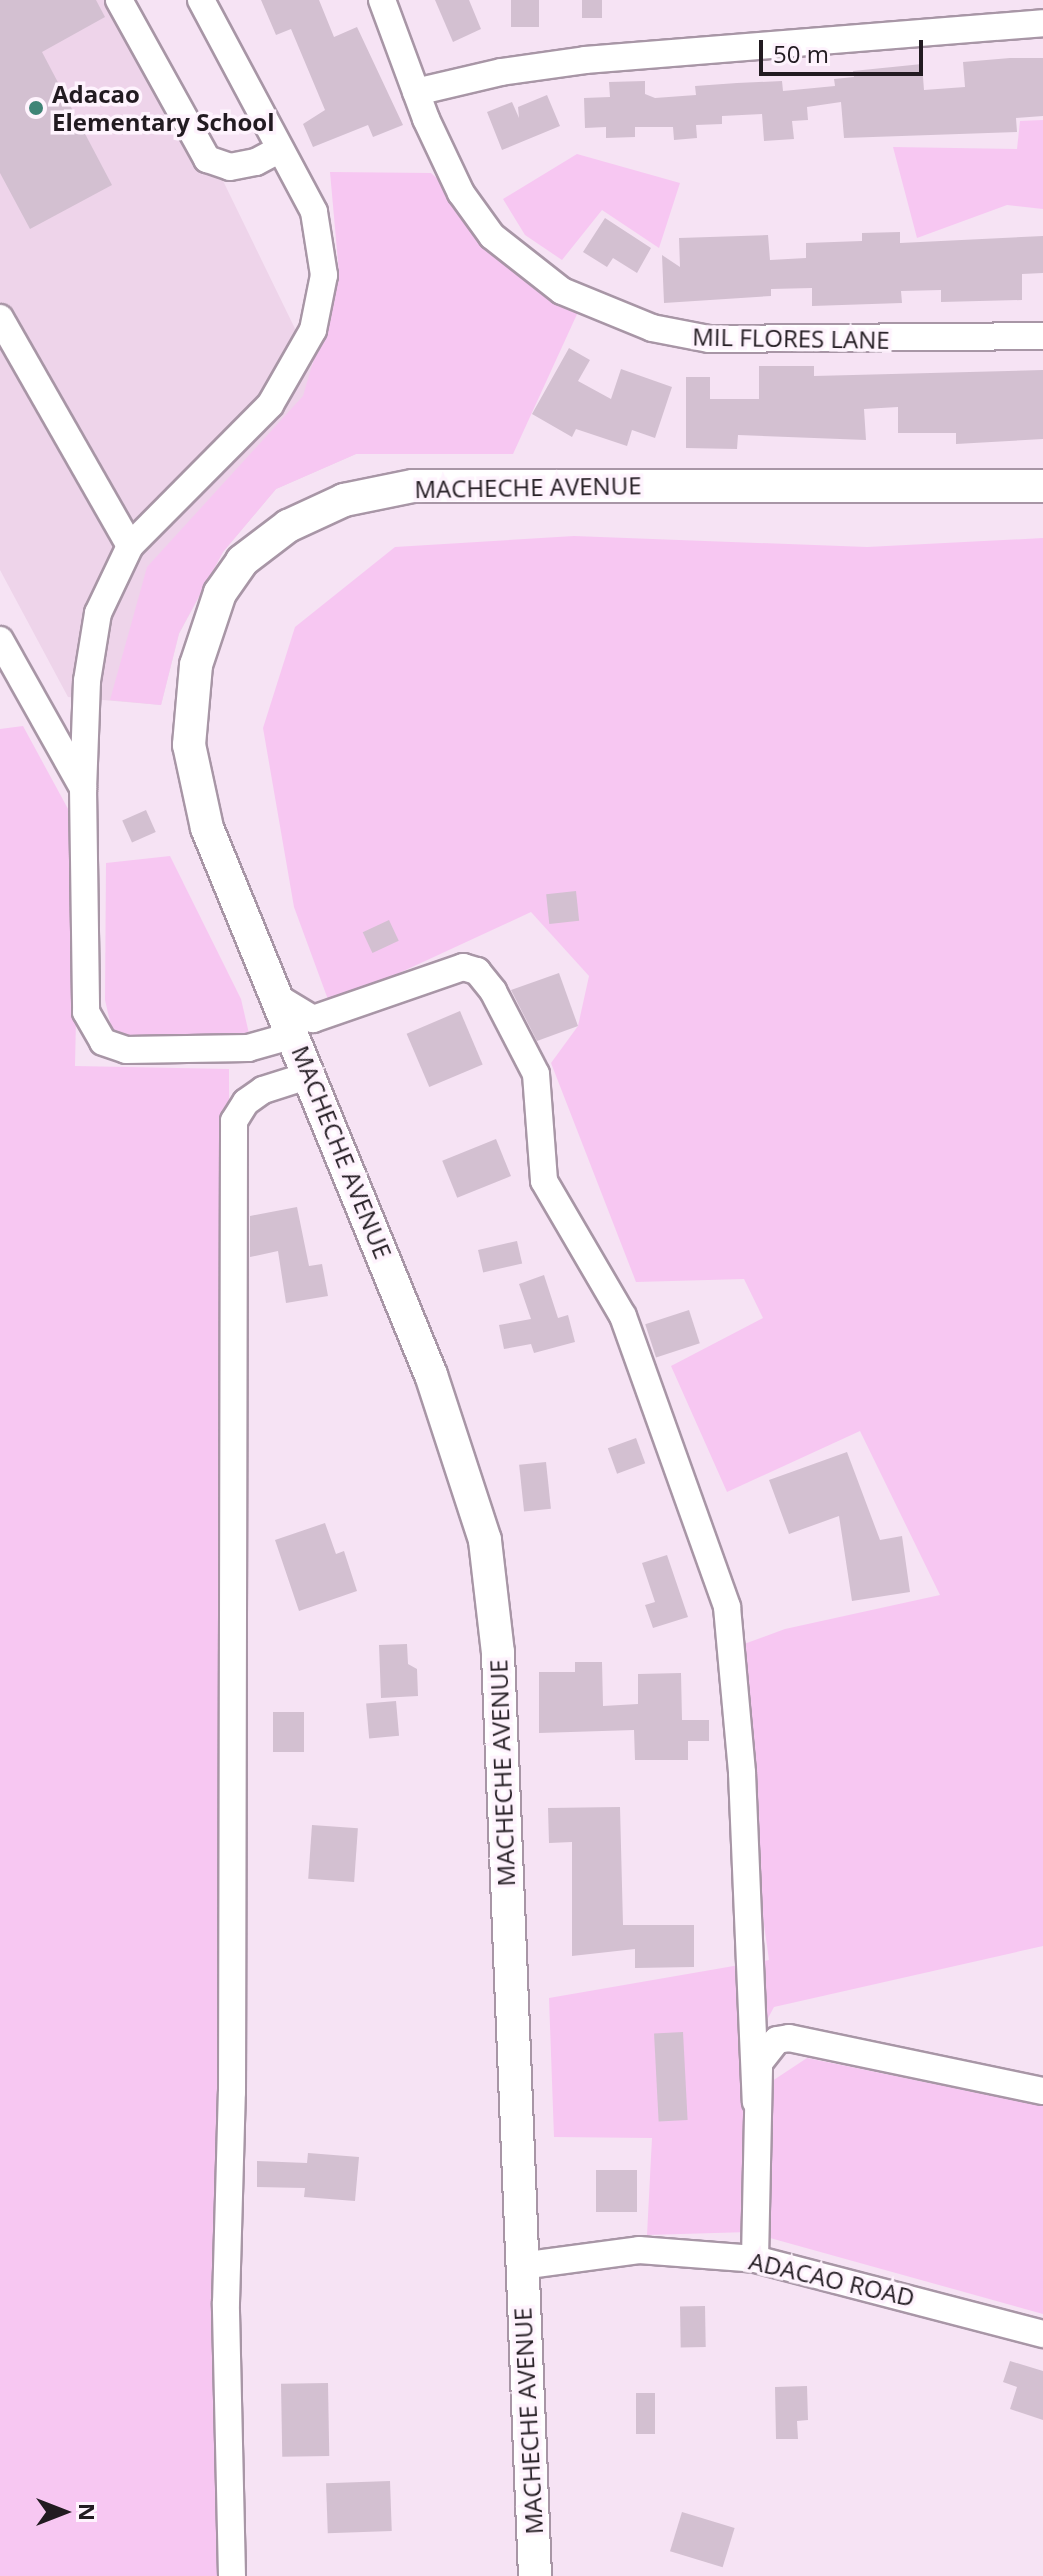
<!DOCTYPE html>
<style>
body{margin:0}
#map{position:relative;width:1043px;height:2576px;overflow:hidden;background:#f6e3f4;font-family:"Open Sans",sans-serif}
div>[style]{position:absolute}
.built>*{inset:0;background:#eed4ea}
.green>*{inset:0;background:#f7c7f2}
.building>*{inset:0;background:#d3c0d1;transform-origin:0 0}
.roads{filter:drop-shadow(2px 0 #a896a6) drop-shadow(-2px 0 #a896a6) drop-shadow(0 2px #a896a6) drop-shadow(0 -2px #a896a6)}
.minor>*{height:26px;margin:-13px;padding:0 13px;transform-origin:13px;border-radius:13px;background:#fff}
.major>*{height:32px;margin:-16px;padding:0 16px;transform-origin:16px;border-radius:16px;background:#fff}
.dots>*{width:22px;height:22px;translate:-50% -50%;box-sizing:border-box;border:4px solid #fef3fd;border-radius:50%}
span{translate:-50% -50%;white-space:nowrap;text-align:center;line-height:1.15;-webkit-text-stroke:7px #fef3fd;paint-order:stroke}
.poi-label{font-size:24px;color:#221b21;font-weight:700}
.left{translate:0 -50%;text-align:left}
.street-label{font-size:24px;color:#221b21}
.north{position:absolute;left:24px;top:2472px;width:80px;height:80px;-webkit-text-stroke:6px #fef3fd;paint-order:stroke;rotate:90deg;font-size:22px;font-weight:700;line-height:32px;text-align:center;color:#221b21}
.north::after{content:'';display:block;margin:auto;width:28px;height:36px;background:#221b21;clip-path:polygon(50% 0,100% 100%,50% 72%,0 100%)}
.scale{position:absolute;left:759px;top:40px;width:164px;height:36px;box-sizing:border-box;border:4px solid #221b21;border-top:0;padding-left:10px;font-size:24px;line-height:28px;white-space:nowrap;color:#221b21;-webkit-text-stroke:6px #fef3fd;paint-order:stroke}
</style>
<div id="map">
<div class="built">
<div style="clip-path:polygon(0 0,135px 0,356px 454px,276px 489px,223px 552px,179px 634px,161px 705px,68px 697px,0 570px)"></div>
</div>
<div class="green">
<div style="clip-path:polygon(1043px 120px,1043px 209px,1007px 205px,917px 238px,893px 147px,1017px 149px,1020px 121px)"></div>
<div style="clip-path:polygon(577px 154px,680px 183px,659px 248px,602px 210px,562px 260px,525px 235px,503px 199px)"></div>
<div style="clip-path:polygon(330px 172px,431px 173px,562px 291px,578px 312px,513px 454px,356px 454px,276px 489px,223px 552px,179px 633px,161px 705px,110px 700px,147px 567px,303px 396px,339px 273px)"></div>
<div style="clip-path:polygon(574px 536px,867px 547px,1043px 538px,1043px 1946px,774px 2007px,748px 2055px,748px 2097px,807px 2058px,1043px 2106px,1043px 2314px,749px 2232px,647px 2235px,652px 2138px,554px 2137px,549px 1998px,769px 1960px,736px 1726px,733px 1648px,785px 1629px,940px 1595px,860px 1431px,727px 1492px,671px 1366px,763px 1318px,744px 1279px,636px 1282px,551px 1063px,578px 1026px,589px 976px,531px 912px,330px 1005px,294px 907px,263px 728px,295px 627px,395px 547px)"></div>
<div style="clip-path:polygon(23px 726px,80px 831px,75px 1066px,229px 1069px,233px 2576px,0 2576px,0 729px)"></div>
<div style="clip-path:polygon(170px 856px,241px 999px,250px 1038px,114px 1039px,105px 1000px,106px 863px)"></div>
</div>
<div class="building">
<div style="clip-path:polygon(0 0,96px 0,105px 17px,42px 52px,112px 185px,30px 229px,0 173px)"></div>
<div style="clip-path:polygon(261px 0,319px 0,334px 37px,357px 27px,403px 125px,373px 137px,368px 125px,313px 147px,303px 124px,325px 110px,291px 29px,276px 35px)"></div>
<div style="clip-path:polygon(435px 0,469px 0,481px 29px,453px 42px)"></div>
<div style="left:511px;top:0;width:28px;height:27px"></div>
<div style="left:582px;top:0;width:20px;height:18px"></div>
<div style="clip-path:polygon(1010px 58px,1043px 58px,1043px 116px,1016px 118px,1017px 132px,844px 138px,841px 102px,807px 107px,808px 120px,792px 121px,794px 139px,764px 141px,762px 114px,722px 116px,722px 124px,696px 125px,697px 138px,674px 140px,673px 127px,635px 127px,635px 137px,606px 138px,606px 127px,585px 128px,584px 98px,610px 97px,609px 82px,645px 81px,645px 94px,655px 98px,696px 95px,695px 86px,737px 83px,782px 81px,783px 91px,835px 86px,834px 79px,854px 77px,853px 71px,922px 64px,924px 90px,965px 87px,963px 62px)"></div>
<div style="clip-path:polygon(547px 95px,560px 126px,502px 150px,487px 112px,512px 102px,519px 118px,518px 107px)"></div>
<div style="clip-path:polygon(605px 218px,651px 248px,637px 273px,613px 258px,607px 267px,583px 252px)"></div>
<div style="clip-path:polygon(900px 232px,900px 243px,1043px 236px,1043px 273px,1022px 274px,1022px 300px,941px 302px,941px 290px,901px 291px,902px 303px,812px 306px,812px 288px,771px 289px,771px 296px,664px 303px,662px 255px,680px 267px,679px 238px,768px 235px,770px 260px,806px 258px,806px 243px,862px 241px,862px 233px)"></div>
<div style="clip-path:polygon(569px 348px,590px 360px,578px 381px,611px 399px,621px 369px,672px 387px,655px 438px,632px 430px,627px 446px,576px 429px,572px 437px,532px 414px)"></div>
<div style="clip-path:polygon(759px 366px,814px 366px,814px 376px,1043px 370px,1043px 439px,956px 444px,956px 433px,898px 433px,898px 407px,864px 409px,866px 440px,738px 435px,737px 449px,686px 448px,686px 377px,710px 377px,710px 399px,759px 399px)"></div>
<div style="left:146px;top:810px;width:24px;height:26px;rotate:66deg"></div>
<div style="left:576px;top:891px;width:30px;height:30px;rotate:84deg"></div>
<div style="left:389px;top:920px;width:23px;height:29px;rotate:65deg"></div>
<div style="clip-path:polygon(559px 973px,578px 1026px,537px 1041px,511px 990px)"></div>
<div style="left:460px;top:1011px;width:58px;height:58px;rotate:67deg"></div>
<div style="left:496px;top:1139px;width:40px;height:58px;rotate:68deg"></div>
<div style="clip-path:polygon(297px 1207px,309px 1266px,322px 1264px,328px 1296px,286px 1303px,278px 1251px,250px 1257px,250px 1216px)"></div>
<div style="left:517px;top:1241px;width:23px;height:40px;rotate:77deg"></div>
<div style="clip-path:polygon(544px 1275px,558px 1318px,568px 1315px,575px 1342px,534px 1353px,531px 1344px,504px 1349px,499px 1325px,531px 1319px,519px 1284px)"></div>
<div style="left:689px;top:1310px;width:35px;height:46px;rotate:72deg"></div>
<div style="left:636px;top:1438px;width:27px;height:30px;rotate:70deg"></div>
<div style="clip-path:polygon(847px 1452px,880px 1540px,902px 1536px,910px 1592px,852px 1601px,839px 1516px,789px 1534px,769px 1480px)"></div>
<div style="left:546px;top:1462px;width:47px;height:27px;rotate:84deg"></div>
<div style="clip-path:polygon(325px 1523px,336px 1554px,344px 1551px,357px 1591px,299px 1611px,275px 1540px)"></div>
<div style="clip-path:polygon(667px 1555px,688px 1617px,653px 1628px,645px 1605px,655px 1602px,642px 1563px)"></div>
<div style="clip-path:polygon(407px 1644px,408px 1664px,417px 1669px,418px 1696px,381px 1698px,379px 1645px)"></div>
<div style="clip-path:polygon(575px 1662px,602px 1662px,603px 1706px,638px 1704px,638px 1674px,681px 1673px,682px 1720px,709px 1720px,709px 1741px,688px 1741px,688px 1760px,635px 1760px,634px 1730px,539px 1733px,539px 1672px,575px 1672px)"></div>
<div style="left:396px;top:1701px;width:35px;height:30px;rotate:85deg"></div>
<div style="left:273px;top:1712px;width:31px;height:40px"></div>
<div style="clip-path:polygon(620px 1807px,623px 1925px,694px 1925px,694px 1967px,635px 1968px,635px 1949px,572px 1956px,572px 1842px,549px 1843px,548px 1808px)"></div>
<div style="left:312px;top:1825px;width:46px;height:54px;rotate:4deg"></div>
<div style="left:683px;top:2032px;width:88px;height:29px;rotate:87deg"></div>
<div style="clip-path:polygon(308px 2153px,359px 2157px,355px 2201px,304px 2197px,305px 2188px,257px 2187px,257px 2161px,307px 2163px)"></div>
<div style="left:596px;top:2170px;width:41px;height:42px"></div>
<div style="left:705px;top:2306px;width:41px;height:25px;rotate:89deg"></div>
<div style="clip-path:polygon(1010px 2361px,1043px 2371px,1043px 2420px,1010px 2409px,1017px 2387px,1003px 2382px)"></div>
<div style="left:328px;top:2383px;width:73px;height:47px;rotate:89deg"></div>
<div style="clip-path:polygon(807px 2386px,808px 2420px,797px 2421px,798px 2439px,776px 2439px,775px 2387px)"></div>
<div style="left:636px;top:2393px;width:19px;height:41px"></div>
<div style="left:390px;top:2481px;width:50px;height:64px;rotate:88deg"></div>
<div style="left:682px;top:2512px;width:55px;height:41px;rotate:17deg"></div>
</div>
<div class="roads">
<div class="minor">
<div style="left:119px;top:0;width:182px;rotate:61deg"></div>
<div style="left:207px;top:159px;width:24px;rotate:19deg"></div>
<div style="left:230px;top:167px;width:26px;rotate:-11deg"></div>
<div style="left:256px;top:162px;width:27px;rotate:-28deg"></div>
<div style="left:201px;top:0;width:240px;rotate:61.9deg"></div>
<div style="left:314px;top:212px;width:64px;rotate:81deg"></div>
<div style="left:324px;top:275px;width:56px;rotate:101.3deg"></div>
<div style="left:313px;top:330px;width:86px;rotate:119.8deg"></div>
<div style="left:270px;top:405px;width:199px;rotate:134.8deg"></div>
<div style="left:130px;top:546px;width:74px;rotate:115.5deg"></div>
<div style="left:98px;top:613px;width:69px;rotate:99.2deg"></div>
<div style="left:87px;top:681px;width:107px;rotate:92.1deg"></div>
<div style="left:83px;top:788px;width:224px;rotate:89.2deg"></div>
<div style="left:86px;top:1012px;width:34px;rotate:60deg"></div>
<div style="left:103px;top:1042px;width:24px;rotate:19deg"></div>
<div style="left:126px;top:1050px;width:122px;rotate:-0.9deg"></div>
<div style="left:248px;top:1048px;width:48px;rotate:-15.8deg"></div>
<div style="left:382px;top:0;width:127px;rotate:69.7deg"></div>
<div style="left:426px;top:119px;width:82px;rotate:64.7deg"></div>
<div style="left:461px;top:193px;width:53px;rotate:54.2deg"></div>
<div style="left:492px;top:236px;width:89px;rotate:38.2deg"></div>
<div style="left:562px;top:291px;width:97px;rotate:22.3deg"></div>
<div style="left:652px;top:328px;width:58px;rotate:10.9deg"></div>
<div style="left:709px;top:339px;width:334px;rotate:-0.5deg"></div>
<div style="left:416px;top:92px;width:87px;rotate:-13.2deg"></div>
<div style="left:501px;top:72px;width:85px;rotate:-8.1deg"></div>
<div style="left:585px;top:60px;width:459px;rotate:-4.6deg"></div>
<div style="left:0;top:318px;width:262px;rotate:60.3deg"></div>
<div style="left:0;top:640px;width:170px;rotate:60.7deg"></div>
<div style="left:278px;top:998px;width:41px;rotate:31deg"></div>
<div style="left:313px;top:1019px;width:159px;rotate:-19.1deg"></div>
<div style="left:463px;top:967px;width:15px;rotate:16deg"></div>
<div style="left:477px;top:971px;width:26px;rotate:51deg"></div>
<div style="left:493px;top:991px;width:93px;rotate:62.6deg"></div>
<div style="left:536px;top:1074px;width:107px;rotate:85.7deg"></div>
<div style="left:544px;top:1181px;width:156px;rotate:59.7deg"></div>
<div style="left:623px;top:1316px;width:309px;rotate:70.3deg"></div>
<div style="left:727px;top:1607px;width:167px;rotate:84.8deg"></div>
<div style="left:742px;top:1773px;width:329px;rotate:87.6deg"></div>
<div style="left:755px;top:2259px;width:196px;rotate:-88.8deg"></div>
<div style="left:759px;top:2063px;width:29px;rotate:-52deg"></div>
<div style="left:777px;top:2040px;width:12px;rotate:-9deg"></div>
<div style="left:789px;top:2038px;width:259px;rotate:11.8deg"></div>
<div style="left:521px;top:2266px;width:119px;rotate:-7.7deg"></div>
<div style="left:639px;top:2250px;width:116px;rotate:4.4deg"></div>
<div style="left:755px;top:2259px;width:298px;rotate:14.6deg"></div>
<div style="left:232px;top:2576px;width:273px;rotate:-91.3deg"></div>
<div style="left:226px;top:2303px;width:211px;rotate:-88.4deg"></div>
<div style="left:232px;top:2092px;width:971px;rotate:-89.88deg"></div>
<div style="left:234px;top:1121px;width:22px;rotate:-58deg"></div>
<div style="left:246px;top:1102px;width:21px;rotate:-35deg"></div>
<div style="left:263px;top:1090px;width:49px;rotate:-17.7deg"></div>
</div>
<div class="major">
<div style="left:535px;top:2576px;width:924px;rotate:-92.3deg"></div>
<div style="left:498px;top:1653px;width:114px;rotate:-96.6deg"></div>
<div style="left:485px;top:1540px;width:174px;rotate:-108.1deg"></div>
<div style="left:431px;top:1375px;width:591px;rotate:-112.27deg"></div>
<div style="left:207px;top:828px;width:85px;rotate:-102.2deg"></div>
<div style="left:189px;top:745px;width:80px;rotate:-85deg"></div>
<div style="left:196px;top:665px;width:76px;rotate:-71.6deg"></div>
<div style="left:220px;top:593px;width:39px;rotate:-55deg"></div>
<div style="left:242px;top:561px;width:58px;rotate:-37.3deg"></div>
<div style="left:288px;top:526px;width:62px;rotate:-24.9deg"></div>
<div style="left:344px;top:500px;width:70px;rotate:-11.5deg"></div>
<div style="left:413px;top:486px;width:630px"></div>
</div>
</div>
<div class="dots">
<div style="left:36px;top:108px;background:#408477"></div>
</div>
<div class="poi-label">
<span class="left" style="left:52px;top:108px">Adacao<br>Elementary School</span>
</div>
<div class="street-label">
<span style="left:791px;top:338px;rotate:1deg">MIL FLORES LANE</span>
<span style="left:528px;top:487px;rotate:-1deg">MACHECHE AVENUE</span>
<span style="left:342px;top:1152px;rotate:68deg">MACHECHE AVENUE</span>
<span style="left:502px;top:1773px;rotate:-92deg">MACHECHE AVENUE</span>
<span style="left:832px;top:2279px;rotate:13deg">ADACAO ROAD</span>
<span style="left:528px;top:2421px;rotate:-93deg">MACHECHE AVENUE</span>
</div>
<div class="north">N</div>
<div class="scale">50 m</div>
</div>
